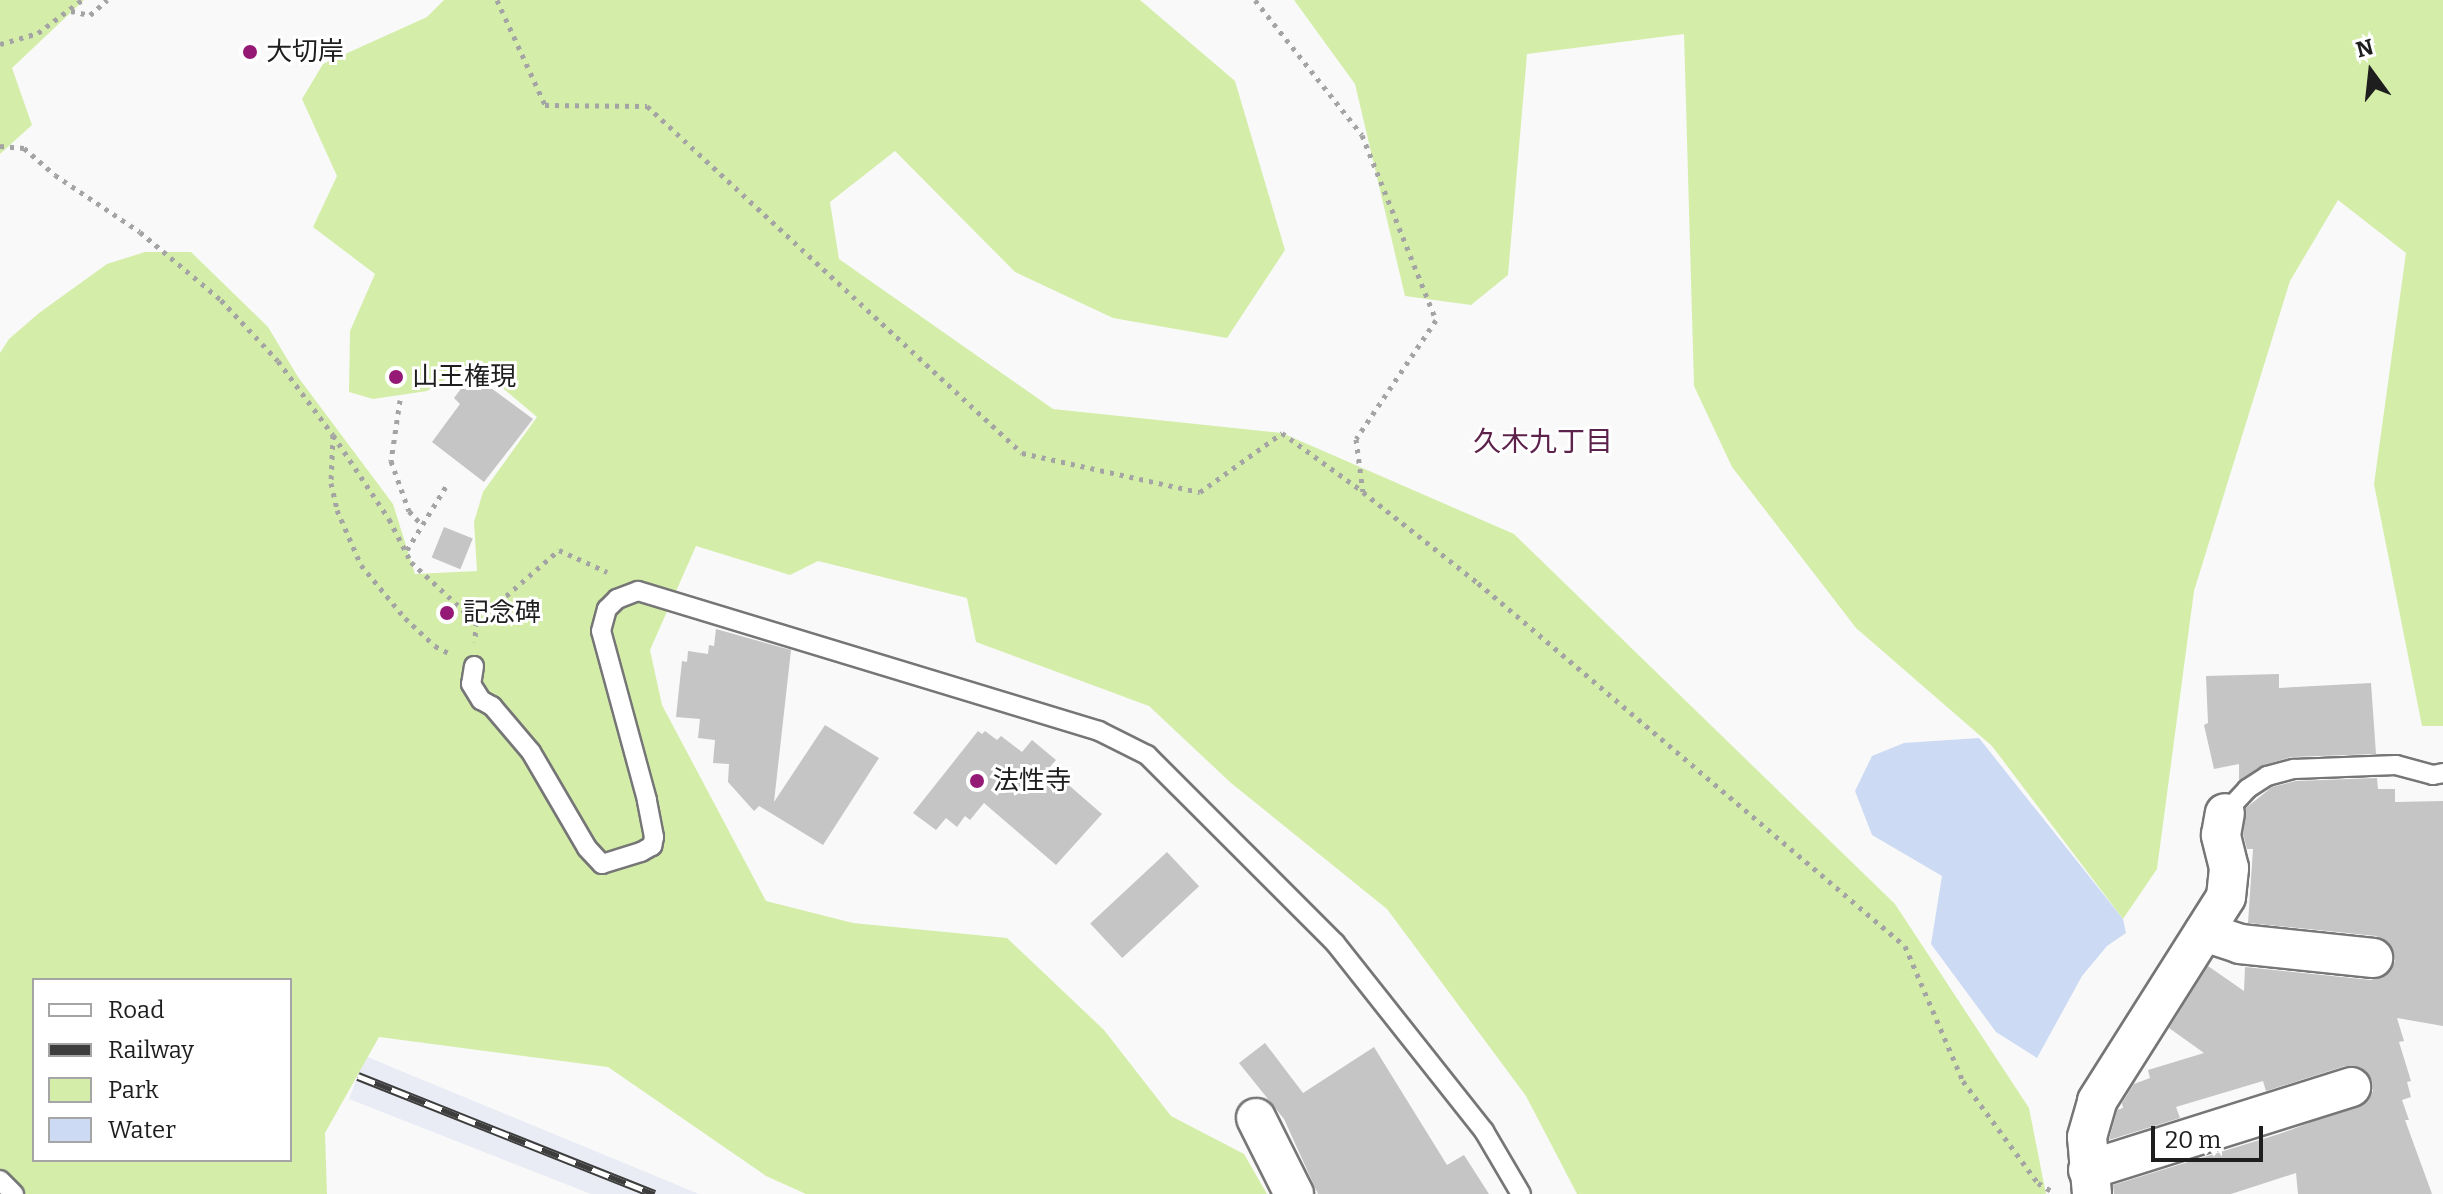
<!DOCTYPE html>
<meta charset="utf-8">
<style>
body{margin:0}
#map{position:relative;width:2443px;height:1194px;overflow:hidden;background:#f9f9fa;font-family:Bitter,"Noto Sans JP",serif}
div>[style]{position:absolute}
.built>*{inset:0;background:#e9ecf4}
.green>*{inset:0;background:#d4eea9}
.water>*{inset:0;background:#ccdbf3}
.building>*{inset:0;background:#c6c5c5;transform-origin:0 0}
.path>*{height:5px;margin-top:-2.5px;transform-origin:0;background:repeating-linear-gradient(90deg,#a4a4a4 0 4px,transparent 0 10px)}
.roads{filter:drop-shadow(2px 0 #767677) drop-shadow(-2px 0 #767677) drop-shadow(0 2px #767677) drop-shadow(0 -2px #767677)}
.service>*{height:18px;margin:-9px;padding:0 9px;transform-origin:9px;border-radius:9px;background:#fff}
.minor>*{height:38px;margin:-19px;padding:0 19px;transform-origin:19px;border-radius:19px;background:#fff}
.rail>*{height:9px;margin-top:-4.5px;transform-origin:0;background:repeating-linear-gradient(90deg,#fff 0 18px,#3d3d3d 0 36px);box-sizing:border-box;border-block:2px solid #3d3d3d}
.dots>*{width:22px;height:22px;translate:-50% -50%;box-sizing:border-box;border:4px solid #fff;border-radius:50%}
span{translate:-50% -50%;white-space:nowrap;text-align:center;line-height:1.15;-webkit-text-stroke:6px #fff;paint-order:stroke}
.poi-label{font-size:26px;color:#1e1e1e}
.left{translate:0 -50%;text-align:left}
.neighbourhood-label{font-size:28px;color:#5c224b}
.legend{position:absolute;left:32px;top:978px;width:260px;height:184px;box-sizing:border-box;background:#fff;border:2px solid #a5a5a5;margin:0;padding:10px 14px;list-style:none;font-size:24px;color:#1e1e1e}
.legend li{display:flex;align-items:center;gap:16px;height:40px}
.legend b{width:40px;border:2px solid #a5a5a5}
.north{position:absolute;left:2331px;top:32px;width:80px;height:80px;-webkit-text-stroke:6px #fff;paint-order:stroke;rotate:345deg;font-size:22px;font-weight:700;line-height:32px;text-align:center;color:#1e1e1e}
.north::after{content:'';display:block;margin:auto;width:28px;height:36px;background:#1e1e1e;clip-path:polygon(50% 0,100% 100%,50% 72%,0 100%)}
.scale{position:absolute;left:2151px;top:1126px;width:112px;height:36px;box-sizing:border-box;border:4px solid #1e1e1e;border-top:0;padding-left:10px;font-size:24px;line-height:28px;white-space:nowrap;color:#1e1e1e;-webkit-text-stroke:6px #fff;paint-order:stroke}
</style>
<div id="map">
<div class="built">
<div style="clip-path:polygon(365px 1056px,699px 1194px,591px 1194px,349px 1099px)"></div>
</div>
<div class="green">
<div style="clip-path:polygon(0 0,84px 0,12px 68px,32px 125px,0 154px)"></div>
<div style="clip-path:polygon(evenodd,444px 0,1140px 0,1235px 81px,1285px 250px,1227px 338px,1113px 318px,1015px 272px,895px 151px,830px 202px,839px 259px,1053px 409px,1282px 433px,1514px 534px,1895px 904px,2029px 1108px,2046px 1194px,1577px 1194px,1526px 1096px,1387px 909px,1231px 783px,1149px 706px,976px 642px,967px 598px,818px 561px,790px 575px,696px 546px,650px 650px,662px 705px,766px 901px,853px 923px,1007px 938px,1104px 1030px,1171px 1116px,1244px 1154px,1267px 1194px,806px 1194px,766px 1176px,608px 1067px,379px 1037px,325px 1133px,327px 1194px,0 1194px,0 353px,9px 339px,39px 313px,107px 264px,145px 252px,191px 252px,268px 327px,298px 377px,393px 504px,415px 574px,477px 571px,474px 522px,483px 492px,537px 417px,472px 362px,427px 391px,373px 399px,349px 392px,350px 331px,375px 274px,313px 227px,337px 176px,302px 99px,323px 64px,427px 17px,444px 0,34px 980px,290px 980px,290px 1160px,34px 1160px,34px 980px)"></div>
<div style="clip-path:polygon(1294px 0,2443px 0,2443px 726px,2422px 726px,2374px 484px,2406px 253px,2338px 200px,2290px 281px,2194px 591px,2157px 869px,2123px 919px,1992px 746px,1856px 628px,1732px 467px,1694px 386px,1684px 34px,1527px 54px,1508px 275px,1471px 305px,1405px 296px,1355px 84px)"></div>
</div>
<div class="water">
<div style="clip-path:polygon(1979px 738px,2123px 919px,2126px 933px,2107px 946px,2082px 976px,2037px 1058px,1996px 1032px,1931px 944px,1942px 876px,1872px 835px,1855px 791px,1872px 756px,1904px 743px)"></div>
</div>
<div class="building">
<div style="clip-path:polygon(472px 374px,533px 419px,484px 482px,432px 442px,460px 404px,454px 398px)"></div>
<div style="left:444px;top:527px;width:31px;height:33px;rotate:22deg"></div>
<div style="clip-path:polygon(716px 629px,791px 650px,774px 802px,825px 725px,879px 758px,823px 845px,759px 806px,754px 811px,728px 782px,729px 764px,713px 763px,715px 740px,698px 738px,700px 719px,676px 717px,682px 661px,687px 662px,688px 651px,708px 654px,709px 645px,714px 646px)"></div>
<div style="clip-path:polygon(2279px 674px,2279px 688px,2371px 683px,2376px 754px,2291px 757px,2264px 765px,2239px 780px,2239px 764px,2214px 769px,2204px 725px,2208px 723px,2206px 676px)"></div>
<div style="clip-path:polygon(978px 731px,982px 734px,985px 731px,997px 740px,1001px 736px,1022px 752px,1032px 740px,1056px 760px,1049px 768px,1102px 814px,1056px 865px,984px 803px,970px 820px,965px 816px,957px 827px,946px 818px,936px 830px,913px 813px)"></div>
<div style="clip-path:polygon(2377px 778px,2378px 789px,2395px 789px,2395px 802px,2443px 801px,2443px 1026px,2397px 1018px,2404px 1041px,2399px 1042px,2411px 1081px,2407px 1082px,2411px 1097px,2402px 1100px,2409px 1120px,2405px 1120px,2432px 1194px,2298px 1194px,2296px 1173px,2231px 1194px,2114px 1194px,2113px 1185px,2279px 1134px,2368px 1101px,2373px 1091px,2372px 1080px,2356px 1066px,2345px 1066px,2266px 1091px,2263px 1081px,2176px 1107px,2180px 1118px,2109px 1140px,2117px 1110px,2123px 1108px,2122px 1103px,2134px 1084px,2150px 1078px,2148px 1070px,2204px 1053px,2169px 1028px,2208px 966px,2244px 991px,2245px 967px,2371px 980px,2390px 972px,2395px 961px,2393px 950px,2386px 941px,2376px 936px,2248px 923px,2253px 849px,2247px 849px,2243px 834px,2246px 808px,2272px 787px,2296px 781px)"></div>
<div style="left:1167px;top:852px;width:47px;height:105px;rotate:47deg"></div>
<div style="clip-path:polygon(1265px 1043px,1303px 1093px,1374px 1047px,1447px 1165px,1464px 1155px,1489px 1194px,1318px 1194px,1284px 1119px,1239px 1063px)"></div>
</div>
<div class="path">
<div style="left:497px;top:0;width:115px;rotate:65.4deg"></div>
<div style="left:545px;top:105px;width:102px;rotate:0.6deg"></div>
<div style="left:647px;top:106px;width:511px;rotate:42.78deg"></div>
<div style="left:1022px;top:453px;width:182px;rotate:12.4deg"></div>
<div style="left:1200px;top:492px;width:101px;rotate:-35.7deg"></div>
<div style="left:1282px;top:433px;width:99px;rotate:35.9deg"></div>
<div style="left:1255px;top:0;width:172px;rotate:51.6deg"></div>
<div style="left:1362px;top:135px;width:199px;rotate:68.2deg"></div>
<div style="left:1436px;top:320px;width:143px;rotate:123.9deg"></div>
<div style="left:1356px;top:439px;width:53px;rotate:82.5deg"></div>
<div style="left:1363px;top:492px;width:147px;rotate:38.4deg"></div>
<div style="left:1478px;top:583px;width:560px;rotate:40.37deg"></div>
<div style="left:1905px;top:946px;width:147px;rotate:66.8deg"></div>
<div style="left:1963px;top:1081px;width:127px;rotate:53.7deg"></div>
<div style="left:2038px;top:1183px;width:17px;rotate:31deg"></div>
<div style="left:71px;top:11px;width:19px;rotate:12deg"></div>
<div style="left:90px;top:15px;width:23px;rotate:-41deg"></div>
<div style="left:0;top:44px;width:40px;rotate:-16deg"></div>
<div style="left:38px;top:33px;width:55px;rotate:-36.9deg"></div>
<div style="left:0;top:146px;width:24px;rotate:5deg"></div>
<div style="left:24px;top:148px;width:41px;rotate:41.1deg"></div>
<div style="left:55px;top:175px;width:102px;rotate:33.8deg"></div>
<div style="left:140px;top:232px;width:106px;rotate:40deg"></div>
<div style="left:221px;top:300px;width:83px;rotate:46.9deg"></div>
<div style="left:278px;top:361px;width:92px;rotate:53.4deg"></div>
<div style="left:333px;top:435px;width:101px;rotate:56.3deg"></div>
<div style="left:389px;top:519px;width:48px;rotate:62.9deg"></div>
<div style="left:411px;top:562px;width:88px;rotate:42.7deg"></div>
<div style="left:476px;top:622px;width:20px;rotate:93deg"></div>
<div style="left:400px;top:400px;width:62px;rotate:98.4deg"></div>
<div style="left:391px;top:461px;width:53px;rotate:70.2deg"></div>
<div style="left:409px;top:511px;width:18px;rotate:47deg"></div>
<div style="left:333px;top:435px;width:48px;rotate:92.4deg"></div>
<div style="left:331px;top:483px;width:28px;rotate:77deg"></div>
<div style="left:337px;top:510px;width:60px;rotate:66.4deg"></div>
<div style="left:361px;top:565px;width:69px;rotate:50.3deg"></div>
<div style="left:405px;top:618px;width:41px;rotate:43deg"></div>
<div style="left:435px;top:646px;width:18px;rotate:27deg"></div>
<div style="left:407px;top:550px;width:79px;rotate:-58.5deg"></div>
<div style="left:476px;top:622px;width:110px;rotate:-40.9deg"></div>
<div style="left:559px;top:550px;width:53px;rotate:24.6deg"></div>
</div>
<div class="roads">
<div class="service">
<div style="left:474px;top:666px;width:18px;rotate:99deg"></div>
<div style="left:471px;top:684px;width:19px;rotate:58deg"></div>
<div style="left:481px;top:700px;width:13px;rotate:29deg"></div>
<div style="left:492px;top:706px;width:60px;rotate:49.7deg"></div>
<div style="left:531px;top:752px;width:111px;rotate:59.7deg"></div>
<div style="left:587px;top:848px;width:22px;rotate:47deg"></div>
<div style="left:602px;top:864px;width:41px;rotate:-17.1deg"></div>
<div style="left:641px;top:852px;width:13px;rotate:-29deg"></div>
<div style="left:652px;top:846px;width:9px;rotate:-77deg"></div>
<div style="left:654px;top:837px;width:38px;rotate:-101deg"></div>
<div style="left:647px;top:800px;width:175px;rotate:-105.2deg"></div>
<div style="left:601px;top:631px;width:23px;rotate:-75deg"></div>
<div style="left:607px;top:609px;width:14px;rotate:-45deg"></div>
<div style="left:617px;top:599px;width:22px;rotate:-21deg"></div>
<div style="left:638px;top:591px;width:482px;rotate:16.9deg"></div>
<div style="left:1099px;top:731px;width:54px;rotate:26.6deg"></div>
<div style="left:1147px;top:755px;width:266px;rotate:45deg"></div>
<div style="left:1335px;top:943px;width:240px;rotate:51.6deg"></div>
<div style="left:1484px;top:1131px;width:73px;rotate:59.6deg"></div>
<div style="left:2225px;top:813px;width:33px;rotate:-47deg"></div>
<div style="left:2247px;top:789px;width:24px;rotate:-33deg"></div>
<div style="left:2267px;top:776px;width:28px;rotate:-15deg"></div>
<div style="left:2294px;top:769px;width:102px;rotate:-2.2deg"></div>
<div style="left:2396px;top:765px;width:38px;rotate:15deg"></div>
<div style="left:2433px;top:775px;width:10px;rotate:-11deg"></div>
<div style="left:0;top:1180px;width:20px;rotate:45deg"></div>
</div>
<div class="minor">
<div style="left:2204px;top:932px;width:38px;rotate:18deg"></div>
<div style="left:2240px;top:944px;width:134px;rotate:6deg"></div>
<div style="left:1256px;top:1118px;width:85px;rotate:63.4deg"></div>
<div style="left:2088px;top:1170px;width:276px;rotate:-17.5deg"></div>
<div style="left:2092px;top:1194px;width:57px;rotate:-95deg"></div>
<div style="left:2087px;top:1137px;width:37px;rotate:-74deg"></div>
<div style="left:2097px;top:1101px;width:241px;rotate:-57.7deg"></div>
<div style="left:2226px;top:897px;width:29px;rotate:-84deg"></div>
<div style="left:2229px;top:868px;width:34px;rotate:-104deg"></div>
<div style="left:2221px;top:835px;width:22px;rotate:-80deg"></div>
</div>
</div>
<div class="rail">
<div style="left:358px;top:1076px;width:319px;rotate:21.7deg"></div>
</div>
<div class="dots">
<div style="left:250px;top:52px;background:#941a75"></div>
<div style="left:396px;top:377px;background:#941a75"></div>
<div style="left:447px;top:613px;background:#941a75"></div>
<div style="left:977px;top:781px;background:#941a75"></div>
</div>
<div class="poi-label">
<span class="left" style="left:266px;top:52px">大切岸</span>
<span class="left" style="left:412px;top:377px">山王権現</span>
<span class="left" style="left:463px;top:613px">記念碑</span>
<span class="left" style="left:993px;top:781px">法性寺</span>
</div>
<div class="neighbourhood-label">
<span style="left:1543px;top:442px">久木九丁目</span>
</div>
<ul class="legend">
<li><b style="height:10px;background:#fff"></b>Road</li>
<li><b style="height:10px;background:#3d3d3d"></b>Railway</li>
<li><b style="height:22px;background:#d4eea9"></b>Park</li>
<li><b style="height:22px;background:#ccdbf3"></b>Water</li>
</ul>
<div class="north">N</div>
<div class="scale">20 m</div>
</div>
